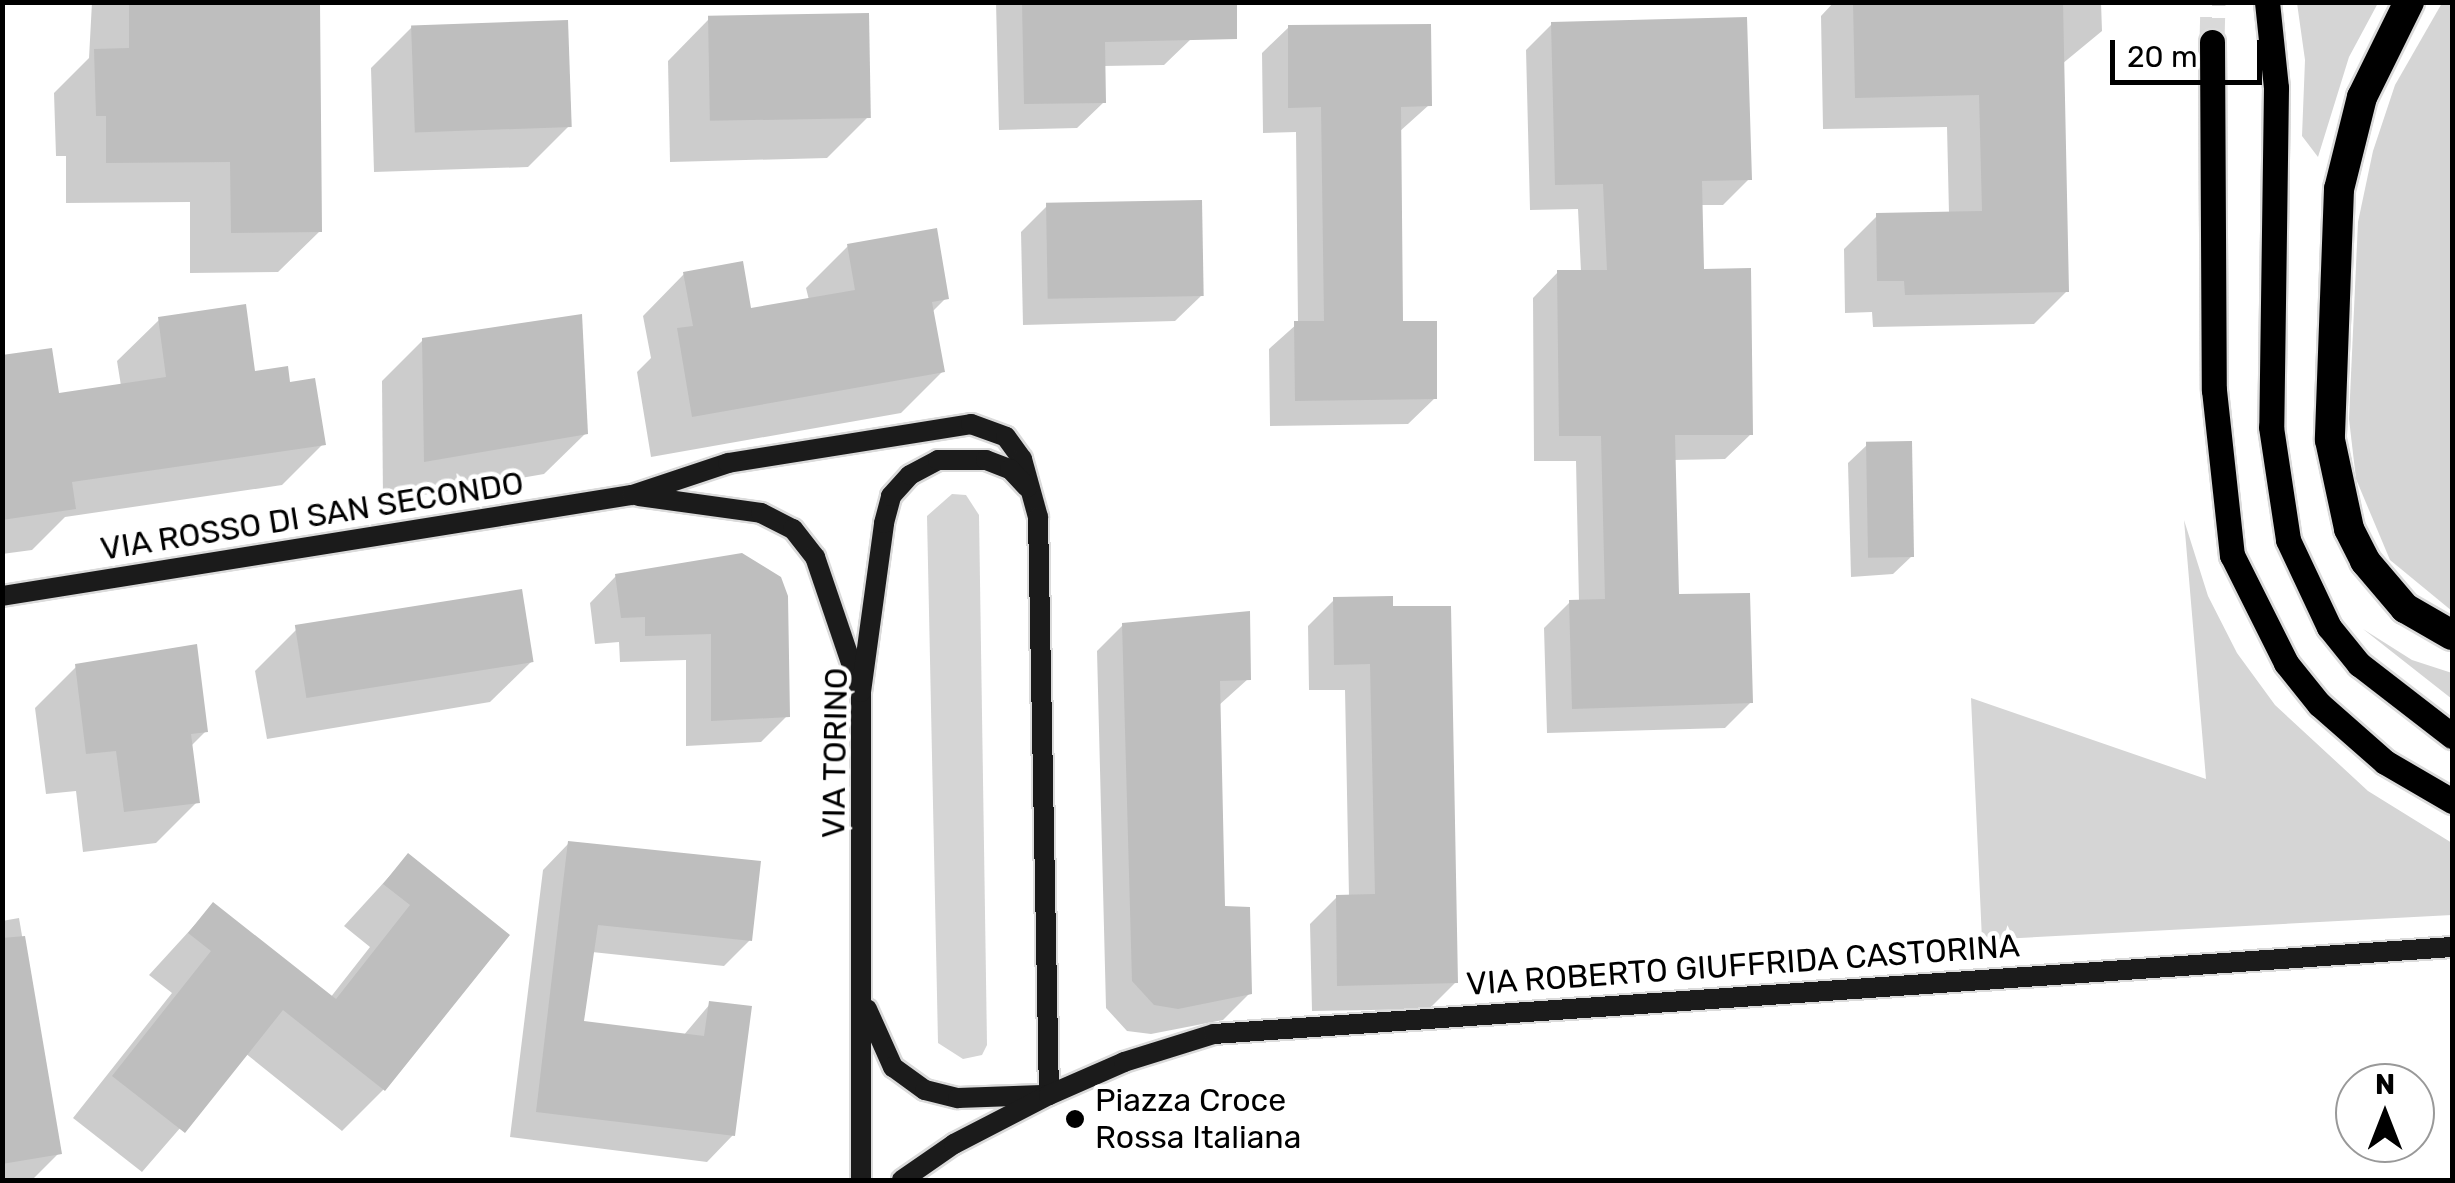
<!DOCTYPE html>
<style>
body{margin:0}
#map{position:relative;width:2455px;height:1183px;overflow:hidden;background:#fff;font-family:Rubik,sans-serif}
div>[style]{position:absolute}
.green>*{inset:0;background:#d5d5d5}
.shadow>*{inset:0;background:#0003}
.building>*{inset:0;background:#bebebe;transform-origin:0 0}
.primary-tunnel>*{height:25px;margin-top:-12.5px;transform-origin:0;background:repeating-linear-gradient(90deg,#d9d9d9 0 25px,transparent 0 37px)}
.roads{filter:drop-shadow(2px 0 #dbdbdb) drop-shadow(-2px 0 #dbdbdb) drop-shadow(0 2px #dbdbdb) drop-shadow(0 -2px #dbdbdb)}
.secondary>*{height:20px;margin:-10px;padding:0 10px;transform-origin:10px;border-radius:10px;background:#1b1b1b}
.primary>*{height:25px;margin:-12.5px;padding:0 12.5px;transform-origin:12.5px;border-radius:12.5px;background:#000}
.highway>*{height:30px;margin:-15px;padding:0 15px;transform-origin:15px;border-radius:15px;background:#000}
.dots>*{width:28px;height:28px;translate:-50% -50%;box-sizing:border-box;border:5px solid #fff;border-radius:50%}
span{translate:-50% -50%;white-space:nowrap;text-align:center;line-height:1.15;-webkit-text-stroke:9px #fff;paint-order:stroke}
.street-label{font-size:32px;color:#000}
.poi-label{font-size:32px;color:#000}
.left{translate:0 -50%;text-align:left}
.frame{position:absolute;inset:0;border:5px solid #000;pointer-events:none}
.north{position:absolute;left:2335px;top:1063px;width:100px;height:100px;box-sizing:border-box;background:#fff;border:2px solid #999;border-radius:50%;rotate:0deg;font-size:28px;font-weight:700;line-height:40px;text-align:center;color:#000}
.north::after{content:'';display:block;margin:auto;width:35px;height:45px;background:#000;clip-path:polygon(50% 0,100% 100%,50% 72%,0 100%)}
.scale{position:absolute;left:2110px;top:40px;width:152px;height:45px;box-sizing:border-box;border:5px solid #000;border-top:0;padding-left:12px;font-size:30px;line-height:35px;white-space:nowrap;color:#000;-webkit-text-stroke:8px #fff;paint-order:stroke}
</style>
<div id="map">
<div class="green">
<div style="clip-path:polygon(2297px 3px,2378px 3px,2349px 57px,2318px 157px,2302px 136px,2305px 60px)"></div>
<div style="clip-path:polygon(2442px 3px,2452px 3px,2452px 611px,2390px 560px,2356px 479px,2349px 419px,2358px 222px,2373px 151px,2395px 85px)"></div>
<div style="clip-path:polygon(952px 494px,966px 495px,979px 515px,987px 1045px,982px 1055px,963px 1059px,938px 1043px,927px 516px)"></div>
<div style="clip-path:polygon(2184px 520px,2208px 596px,2237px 653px,2275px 705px,2368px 791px,2452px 843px,2452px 915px,1982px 940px,1971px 698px,2206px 779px)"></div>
<div style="clip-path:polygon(2363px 629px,2412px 660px,2452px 673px,2452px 699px)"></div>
</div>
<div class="shadow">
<div style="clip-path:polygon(92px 2px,318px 2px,320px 231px,278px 272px,190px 273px,190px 202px,66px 203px,66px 156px,56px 156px,54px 93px,89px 58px)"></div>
<div style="clip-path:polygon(996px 2px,1190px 2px,1191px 39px,1164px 65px,1103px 66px,1104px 102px,1077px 128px,999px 130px)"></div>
<div style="clip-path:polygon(1834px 2px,2101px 2px,2102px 31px,2062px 64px,2067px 291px,2034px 324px,1873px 327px,1872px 312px,1845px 313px,1844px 249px,1877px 216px,1949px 214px,1947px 127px,1823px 129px,1821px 16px)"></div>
<div style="clip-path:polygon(709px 19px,868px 117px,827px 158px,670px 162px,668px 61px)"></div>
<div style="clip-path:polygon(1552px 24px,1749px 179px,1723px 205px,1700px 205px,1702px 271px,1751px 434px,1725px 459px,1673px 460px,1677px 597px,1751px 702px,1725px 728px,1547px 733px,1544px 628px,1570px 602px,1579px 602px,1576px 461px,1534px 461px,1533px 298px,1558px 272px,1581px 272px,1578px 209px,1530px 210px,1526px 50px)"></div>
<div style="clip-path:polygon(412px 27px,569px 126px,528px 167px,374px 172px,371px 68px)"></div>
<div style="clip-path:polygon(1289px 27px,1429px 105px,1399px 132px,1401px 323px,1435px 398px,1408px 424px,1270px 426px,1269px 349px,1298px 323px,1296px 132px,1263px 133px,1262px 53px)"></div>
<div style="clip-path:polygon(1047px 206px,1202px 295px,1175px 321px,1023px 325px,1021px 232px)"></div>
<div style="clip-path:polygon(848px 246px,946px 298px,931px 313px,942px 372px,901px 413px,651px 457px,637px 372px,651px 358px,643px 316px,684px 274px,749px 311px,809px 300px,806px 288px)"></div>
<div style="clip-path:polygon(159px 320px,253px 374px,323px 444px,282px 485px,65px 517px,32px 550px,2px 554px,2px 358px,56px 395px,121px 386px,117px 361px)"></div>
<div style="clip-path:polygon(423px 340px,586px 433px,544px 474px,383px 502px,382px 381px)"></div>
<div style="clip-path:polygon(1867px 445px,1912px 556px,1893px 574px,1851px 577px,1848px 463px)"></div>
<div style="clip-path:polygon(742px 555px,787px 716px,761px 742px,686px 746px,686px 660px,620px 662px,619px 642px,595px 644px,590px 603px,616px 576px)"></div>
<div style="clip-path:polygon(1334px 600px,1391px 609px,1456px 982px,1429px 1009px,1312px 1011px,1310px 924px,1337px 897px,1349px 897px,1345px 690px,1309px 690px,1308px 626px)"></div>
<div style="clip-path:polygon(1123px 625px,1248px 679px,1218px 706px,1222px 908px,1250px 993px,1223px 1020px,1151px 1034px,1127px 1031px,1106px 1008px,1097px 651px)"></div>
<div style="clip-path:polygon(296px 630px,532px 661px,490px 702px,267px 739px,255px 671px)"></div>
<div style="clip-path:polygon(76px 667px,206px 731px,190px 747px,197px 802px,156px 843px,83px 852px,76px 791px,46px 794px,35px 708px)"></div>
<div style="clip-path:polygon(569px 843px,750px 940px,724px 966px,592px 952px,581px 1023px,683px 1036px,710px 1004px,733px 1135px,707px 1162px,510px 1137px,543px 870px)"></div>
<div style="clip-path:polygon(408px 856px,506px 935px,383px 1090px,342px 1131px,245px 1053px,142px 1172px,73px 1118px,172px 993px,149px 975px,213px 905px,330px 998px,370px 947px,344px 926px)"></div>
<div style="clip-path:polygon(19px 918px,59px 1153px,32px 1180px,2px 1180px,2px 921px)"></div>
</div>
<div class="building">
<div style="clip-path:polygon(129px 2px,320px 2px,322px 232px,231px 233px,230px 162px,106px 163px,106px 116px,96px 116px,94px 49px,129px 48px)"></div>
<div style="clip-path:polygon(1022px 2px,1237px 2px,1237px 39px,1105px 42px,1106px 103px,1024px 104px)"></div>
<div style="clip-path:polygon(1853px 2px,2063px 2px,2069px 292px,1905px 295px,1904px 281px,1877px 281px,1876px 213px,1982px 211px,1979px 95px,1855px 98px)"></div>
<div style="left:869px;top:13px;width:105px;height:161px;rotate:89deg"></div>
<div style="clip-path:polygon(1747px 17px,1752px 180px,1702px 181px,1704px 269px,1751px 268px,1753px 435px,1675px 435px,1679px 594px,1750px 593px,1753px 703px,1572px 709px,1569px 600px,1605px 599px,1601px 436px,1559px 436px,1557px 270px,1607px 270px,1603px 184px,1555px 185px,1551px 22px)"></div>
<div style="left:568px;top:20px;width:107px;height:157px;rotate:88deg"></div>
<div style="clip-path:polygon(1431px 24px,1432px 106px,1401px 107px,1403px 321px,1437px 321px,1437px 399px,1295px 401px,1294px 321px,1324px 321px,1321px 107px,1288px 108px,1288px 25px)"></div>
<div style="left:1202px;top:200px;width:96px;height:156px;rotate:89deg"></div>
<div style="clip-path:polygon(937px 228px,949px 299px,932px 302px,945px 372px,692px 417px,677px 328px,693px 326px,683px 272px,743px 261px,751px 308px,855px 290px,847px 244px)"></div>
<div style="clip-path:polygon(246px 304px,255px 371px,288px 366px,290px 382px,315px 378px,326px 445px,72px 482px,76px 509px,2px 520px,2px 355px,52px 348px,59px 393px,166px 377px,158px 317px)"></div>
<div style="clip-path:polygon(582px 314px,588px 434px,424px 462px,422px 338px)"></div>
<div style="left:1912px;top:441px;width:116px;height:46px;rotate:89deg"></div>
<div style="clip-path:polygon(742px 553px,781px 577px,788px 596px,790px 717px,711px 721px,711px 634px,645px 636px,645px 617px,621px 618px,615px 574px)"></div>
<div style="left:522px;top:589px;width:74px;height:230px;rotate:81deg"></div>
<div style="clip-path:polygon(1393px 596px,1393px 606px,1451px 606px,1458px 983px,1337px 986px,1336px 895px,1375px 894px,1370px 664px,1334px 665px,1333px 597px)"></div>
<div style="clip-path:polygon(1250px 611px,1251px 680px,1220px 681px,1225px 906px,1250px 907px,1252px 994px,1178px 1009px,1154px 1005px,1132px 981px,1122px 623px)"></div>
<div style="clip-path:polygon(197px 644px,208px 732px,191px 734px,200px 803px,124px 812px,116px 751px,86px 754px,75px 664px)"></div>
<div style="clip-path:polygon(568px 841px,761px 861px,752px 941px,598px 925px,584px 1021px,704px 1036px,709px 1001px,752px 1006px,735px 1136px,536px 1112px)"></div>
<div style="clip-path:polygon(408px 853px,510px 935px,385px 1091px,283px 1010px,185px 1133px,112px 1076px,211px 951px,188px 933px,213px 902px,336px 999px,410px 905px,383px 884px)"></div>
<div style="clip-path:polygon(25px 936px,62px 1154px,2px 1164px,2px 938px)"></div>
</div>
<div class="primary-tunnel">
<div style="left:2212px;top:42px;width:40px;rotate:-88.6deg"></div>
</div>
<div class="roads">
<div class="secondary">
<div style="left:639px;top:496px;width:123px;rotate:7.9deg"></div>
<div style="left:761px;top:513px;width:36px;rotate:27deg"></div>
<div style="left:793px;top:529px;width:36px;rotate:52deg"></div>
<div style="left:815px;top:557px;width:136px;rotate:71.2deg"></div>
<div style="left:2px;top:596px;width:638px;rotate:-9.11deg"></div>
<div style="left:632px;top:495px;width:101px;rotate:-18.4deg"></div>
<div style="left:728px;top:463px;width:246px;rotate:-9.1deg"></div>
<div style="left:971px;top:424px;width:37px;rotate:20deg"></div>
<div style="left:1006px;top:437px;width:27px;rotate:54deg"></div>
<div style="left:1022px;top:459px;width:60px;rotate:74.6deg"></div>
<div style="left:1038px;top:517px;width:578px;rotate:88.91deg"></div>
<div style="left:867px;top:1009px;width:64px;rotate:65.9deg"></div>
<div style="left:893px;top:1067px;width:39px;rotate:36deg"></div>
<div style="left:925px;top:1090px;width:34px;rotate:14deg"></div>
<div style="left:958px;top:1098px;width:84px;rotate:-2deg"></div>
<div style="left:861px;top:1180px;width:488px;rotate:-90deg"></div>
<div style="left:861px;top:692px;width:171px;rotate:-82.2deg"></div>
<div style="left:884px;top:523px;width:28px;rotate:-75deg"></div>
<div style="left:891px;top:496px;width:28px;rotate:-48deg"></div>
<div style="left:910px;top:475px;width:32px;rotate:-28deg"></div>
<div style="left:938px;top:460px;width:48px"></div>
<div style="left:986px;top:460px;width:26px;rotate:21deg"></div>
<div style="left:1010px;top:469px;width:25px;rotate:47deg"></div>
<div style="left:902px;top:1180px;width:63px;rotate:-34.7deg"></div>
<div style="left:954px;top:1144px;width:107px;rotate:-27.3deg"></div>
<div style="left:1049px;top:1095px;width:82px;rotate:-23.7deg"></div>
<div style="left:1124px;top:1062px;width:94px;rotate:-17.3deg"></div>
<div style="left:1214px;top:1034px;width:1241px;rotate:-4.02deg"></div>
</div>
<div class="primary">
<div style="left:2267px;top:2px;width:86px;rotate:84deg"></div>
<div style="left:2276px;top:88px;width:339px;rotate:90.8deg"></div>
<div style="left:2271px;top:427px;width:114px;rotate:81.4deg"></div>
<div style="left:2288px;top:540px;width:96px;rotate:64.8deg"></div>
<div style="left:2329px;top:627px;width:48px;rotate:51deg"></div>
<div style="left:2359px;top:664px;width:118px;rotate:37.7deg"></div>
<div style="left:2212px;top:42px;width:348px;rotate:89.7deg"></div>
<div style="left:2214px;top:390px;width:166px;rotate:83.8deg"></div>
<div style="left:2232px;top:555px;width:121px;rotate:63.4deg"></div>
<div style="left:2286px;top:663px;width:53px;rotate:51.2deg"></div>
<div style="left:2319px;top:704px;width:88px;rotate:41.3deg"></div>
<div style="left:2385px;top:762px;width:78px;rotate:30.2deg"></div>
</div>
<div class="highway">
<div style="left:2409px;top:2px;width:106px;rotate:116.3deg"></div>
<div style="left:2362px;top:97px;width:95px;rotate:104deg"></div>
<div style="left:2339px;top:189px;width:251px;rotate:92.1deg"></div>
<div style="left:2330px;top:440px;width:91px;rotate:77.9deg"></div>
<div style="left:2349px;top:529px;width:36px;rotate:63deg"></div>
<div style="left:2365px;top:561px;width:62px;rotate:49.6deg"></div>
<div style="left:2405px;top:608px;width:54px;rotate:29.9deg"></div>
</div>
</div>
<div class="dots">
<div style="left:1075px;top:1119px;background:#000"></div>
</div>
<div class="street-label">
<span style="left:312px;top:516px;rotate:-9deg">VIA ROSSO DI SAN SECONDO</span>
<span style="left:835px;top:753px;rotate:-89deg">VIA TORINO</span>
<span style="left:1743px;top:965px;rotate:-4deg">VIA ROBERTO GIUFFRIDA CASTORINA</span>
</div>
<div class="poi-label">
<span class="left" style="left:1095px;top:1119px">Piazza Croce<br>Rossa Italiana</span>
</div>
<div class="frame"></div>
<div class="north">N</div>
<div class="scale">20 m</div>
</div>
